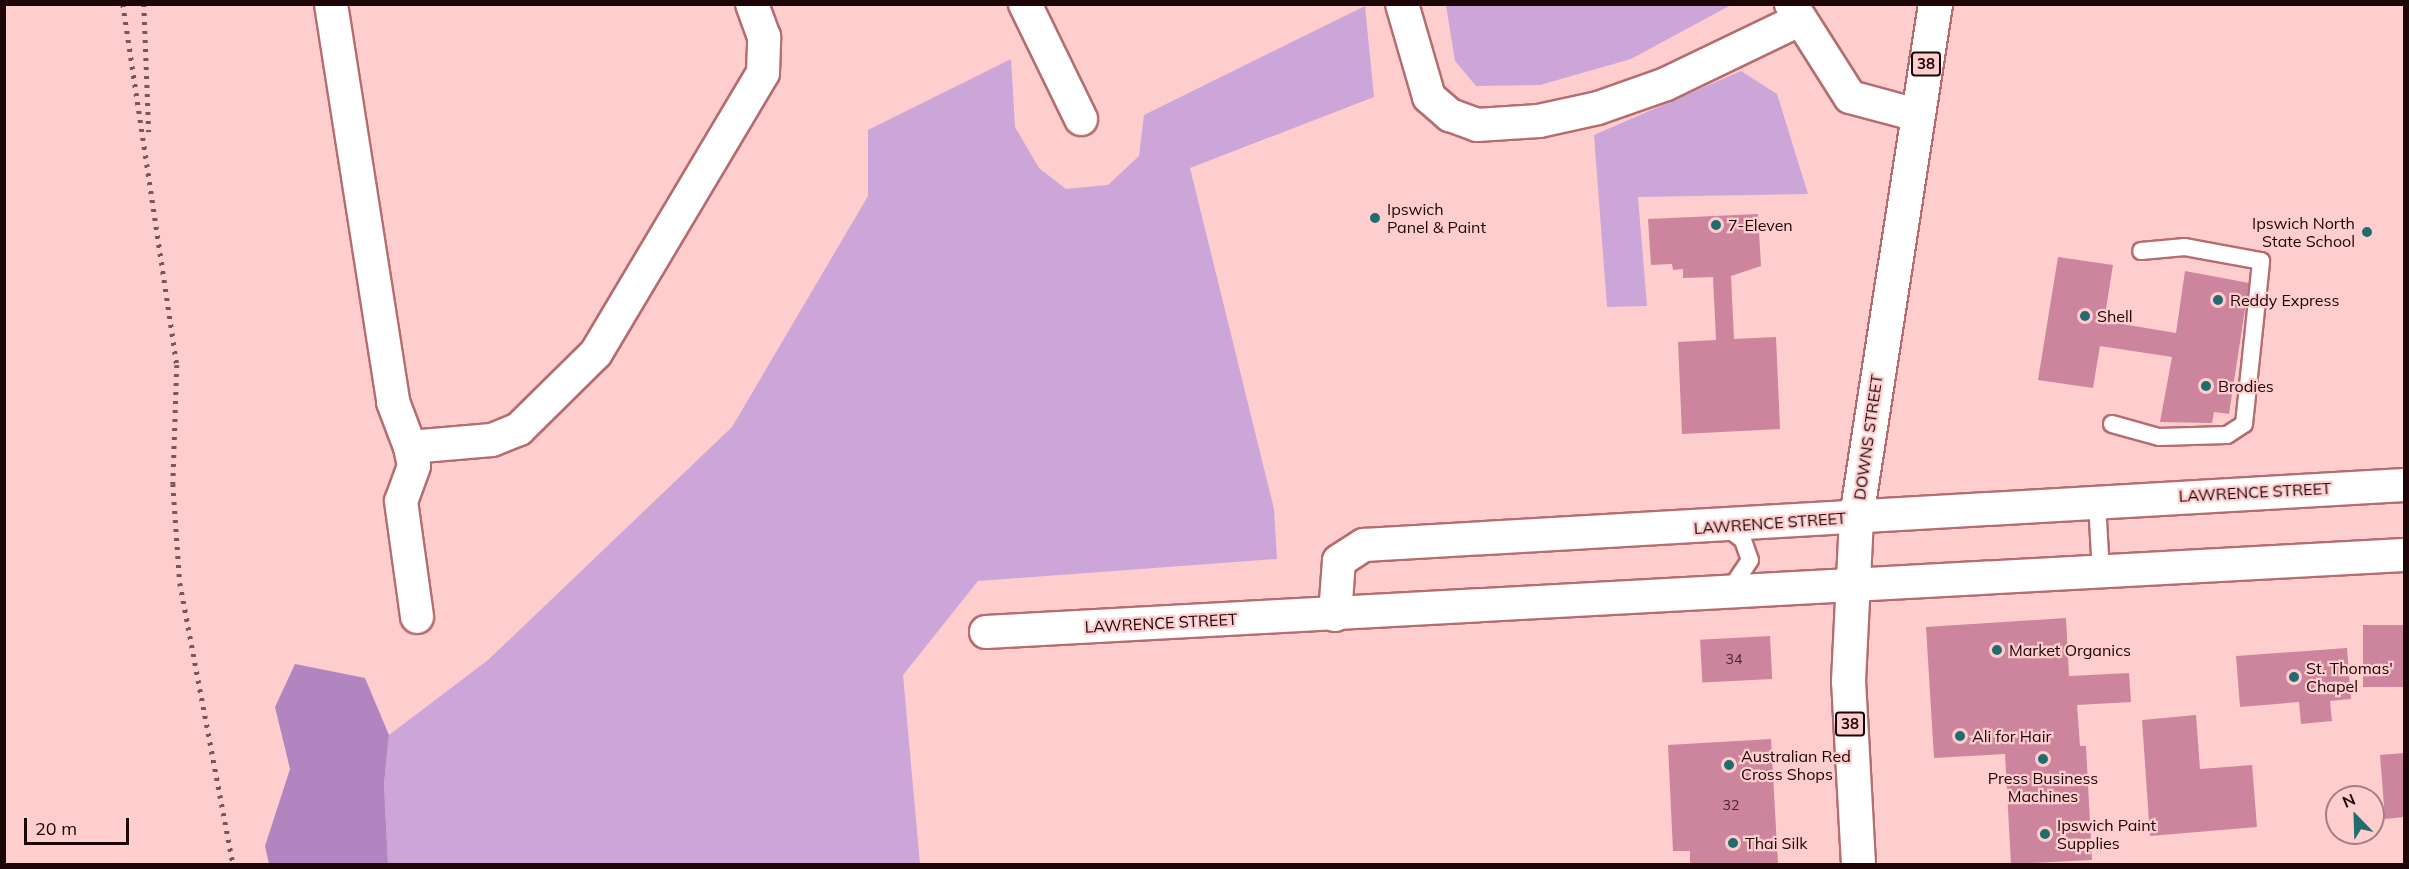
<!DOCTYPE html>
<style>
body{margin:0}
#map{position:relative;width:2409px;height:869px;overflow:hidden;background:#fecece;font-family:Mulish,sans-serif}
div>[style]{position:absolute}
.green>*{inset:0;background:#cca6d8}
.forest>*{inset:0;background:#b185c0}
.building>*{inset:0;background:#cc859d;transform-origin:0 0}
.roads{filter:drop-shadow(2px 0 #b56d70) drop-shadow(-2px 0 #b56d70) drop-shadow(0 2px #b56d70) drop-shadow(0 -2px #b56d70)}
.lane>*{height:16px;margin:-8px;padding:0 8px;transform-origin:8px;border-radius:8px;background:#fff}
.street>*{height:32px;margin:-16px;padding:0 16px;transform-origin:16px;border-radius:16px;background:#fff}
.primary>*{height:33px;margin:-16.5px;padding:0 16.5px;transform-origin:16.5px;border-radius:16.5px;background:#fff}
.rail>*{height:4.5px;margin-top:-2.25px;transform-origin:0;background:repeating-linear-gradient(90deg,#795758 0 3px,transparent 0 9px)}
.dots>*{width:16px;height:16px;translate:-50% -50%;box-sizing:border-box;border:3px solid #fecece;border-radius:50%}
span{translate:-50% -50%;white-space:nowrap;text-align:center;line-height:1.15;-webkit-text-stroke:4.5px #fecece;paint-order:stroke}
.number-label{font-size:14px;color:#49242c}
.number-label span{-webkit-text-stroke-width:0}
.shield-label span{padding:2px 4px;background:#fecece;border:2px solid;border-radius:4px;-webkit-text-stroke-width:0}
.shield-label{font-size:15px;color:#1d0406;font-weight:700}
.poi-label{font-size:16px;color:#1d0406}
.left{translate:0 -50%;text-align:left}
.right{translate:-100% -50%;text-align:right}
.street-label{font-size:16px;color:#1d0406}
.frame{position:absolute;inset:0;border:6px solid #1d0406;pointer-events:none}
.north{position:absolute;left:2325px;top:785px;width:60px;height:60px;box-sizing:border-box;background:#fecece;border:2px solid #a47d7e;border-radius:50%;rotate:337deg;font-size:16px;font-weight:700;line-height:24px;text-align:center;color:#1d0406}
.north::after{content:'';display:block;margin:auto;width:21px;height:27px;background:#206c6e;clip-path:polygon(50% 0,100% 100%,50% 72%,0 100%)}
.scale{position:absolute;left:24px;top:818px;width:105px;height:27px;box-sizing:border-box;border:3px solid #1d0406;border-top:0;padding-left:8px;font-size:18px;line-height:21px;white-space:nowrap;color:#1d0406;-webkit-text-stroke:4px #fecece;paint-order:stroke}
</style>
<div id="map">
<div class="green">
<div style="clip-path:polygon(1446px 5px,1446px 4px,1731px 5px,1631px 59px,1540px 85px,1476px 86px,1455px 61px)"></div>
<div style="clip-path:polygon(1365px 6px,1374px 97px,1190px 168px,1274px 509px,1277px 559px,978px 581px,903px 675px,920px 864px,388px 864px,384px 784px,389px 735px,488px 660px,732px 427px,868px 196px,868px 130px,1011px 59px,1015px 127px,1039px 168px,1066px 189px,1108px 185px,1139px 156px,1144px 115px)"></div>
<div style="clip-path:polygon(1741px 71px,1777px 94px,1808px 194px,1638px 197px,1647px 306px,1607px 307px,1594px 135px)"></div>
</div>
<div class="forest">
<div style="clip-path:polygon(295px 664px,365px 678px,389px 735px,384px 784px,388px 864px,269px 864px,265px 846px,290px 769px,275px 707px)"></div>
</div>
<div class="building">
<div style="clip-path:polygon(1758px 214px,1761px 266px,1731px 276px,1734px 339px,1776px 337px,1780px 429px,1682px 434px,1678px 342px,1716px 340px,1713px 277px,1683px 278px,1683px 269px,1673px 270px,1672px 264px,1651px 265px,1648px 219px)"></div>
<div style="clip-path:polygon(2058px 257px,2113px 265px,2104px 321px,2176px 333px,2185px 271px,2249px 283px,2229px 414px,2214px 412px,2212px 423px,2160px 422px,2172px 357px,2100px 346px,2093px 388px,2038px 380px)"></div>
<div style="clip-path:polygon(2066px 618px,2069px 676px,2129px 673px,2131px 702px,2077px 705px,2080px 746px,2086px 746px,2092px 860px,2011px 864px,2005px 754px,1934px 758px,1926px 627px)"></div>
<div style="left:2404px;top:625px;width:62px;height:41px;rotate:90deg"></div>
<div style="left:1770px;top:636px;width:43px;height:70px;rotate:87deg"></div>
<div style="clip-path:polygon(2347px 648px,2351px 699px,2330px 701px,2332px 721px,2301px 724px,2299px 702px,2240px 707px,2236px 656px)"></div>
<div style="clip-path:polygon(2196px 715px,2200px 769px,2252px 765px,2257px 827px,2150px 836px,2142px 720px)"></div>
<div style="clip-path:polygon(1771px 739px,1778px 864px,1690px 864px,1690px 851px,1673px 851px,1668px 745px)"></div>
<div style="clip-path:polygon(2404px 753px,2404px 817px,2385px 819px,2380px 755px)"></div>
</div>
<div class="roads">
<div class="lane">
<div style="left:2112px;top:424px;width:49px;rotate:15.5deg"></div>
<div style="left:2159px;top:437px;width:68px;rotate:-1.7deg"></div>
<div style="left:2227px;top:435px;width:20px;rotate:-33deg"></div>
<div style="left:2244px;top:424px;width:164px;rotate:-84deg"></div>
<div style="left:2261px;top:261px;width:77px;rotate:-169.6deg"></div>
<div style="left:2185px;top:247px;width:44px;rotate:174.8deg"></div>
<div style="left:2097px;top:502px;width:71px;rotate:86.8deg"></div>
<div style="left:1725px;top:526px;width:23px;rotate:38deg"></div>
<div style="left:1743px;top:540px;width:21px;rotate:71deg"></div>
<div style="left:1750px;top:560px;width:37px;rotate:124deg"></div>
</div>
<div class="street">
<div style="left:331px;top:4px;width:403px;rotate:81.1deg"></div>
<div style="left:393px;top:402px;width:48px;rotate:69.3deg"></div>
<div style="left:410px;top:447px;width:82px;rotate:-4.9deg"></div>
<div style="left:492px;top:440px;width:29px;rotate:-22deg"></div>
<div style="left:519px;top:429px;width:108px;rotate:-44.6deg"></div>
<div style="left:596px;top:353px;width:326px;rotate:-59.2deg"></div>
<div style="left:763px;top:73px;width:36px;rotate:-88deg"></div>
<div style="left:764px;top:37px;width:35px;rotate:-110deg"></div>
<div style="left:1025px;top:4px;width:128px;rotate:64deg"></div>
<div style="left:1402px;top:4px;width:97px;rotate:73.8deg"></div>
<div style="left:1429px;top:97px;width:28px;rotate:41deg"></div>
<div style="left:1450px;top:115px;width:29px;rotate:20deg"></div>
<div style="left:1477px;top:125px;width:62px;rotate:-3.7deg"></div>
<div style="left:1539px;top:121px;width:60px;rotate:-12.4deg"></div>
<div style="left:1598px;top:108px;width:72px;rotate:-19.4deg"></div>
<div style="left:1666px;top:84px;width:148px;rotate:-25.7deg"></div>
<div style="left:1791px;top:4px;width:110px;rotate:57.6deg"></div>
<div style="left:1850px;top:97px;width:69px;rotate:15deg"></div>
<div style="left:410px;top:447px;width:19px;rotate:78deg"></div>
<div style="left:414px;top:466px;width:37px;rotate:110deg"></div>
<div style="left:401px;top:501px;width:117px;rotate:82.1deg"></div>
<div style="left:1335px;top:615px;width:54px;rotate:-85.8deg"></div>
<div style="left:1339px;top:561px;width:30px;rotate:-33deg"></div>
<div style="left:1364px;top:545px;width:1042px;rotate:-3.3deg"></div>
<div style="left:986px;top:632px;width:1420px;rotate:-3.11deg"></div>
</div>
<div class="primary">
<div style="left:1858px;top:864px;width:183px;rotate:-93.1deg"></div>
<div style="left:1848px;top:681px;width:164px;rotate:-87.2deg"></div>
<div style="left:1856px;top:517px;width:519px;rotate:-81.25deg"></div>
</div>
</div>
<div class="rail">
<div style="left:123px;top:4px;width:365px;rotate:81.5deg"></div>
<div style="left:177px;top:365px;width:119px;rotate:91.9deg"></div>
<div style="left:173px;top:484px;width:99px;rotate:86deg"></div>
<div style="left:180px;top:583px;width:286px;rotate:79.3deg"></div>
<div style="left:144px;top:4px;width:128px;rotate:87.8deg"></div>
</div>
<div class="dots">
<div style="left:1375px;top:218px;background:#206c6e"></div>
<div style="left:1716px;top:225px;background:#206c6e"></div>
<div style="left:2367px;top:232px;background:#206c6e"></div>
<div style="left:2218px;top:300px;background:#206c6e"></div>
<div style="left:2085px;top:316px;background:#206c6e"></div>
<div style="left:2206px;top:386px;background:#206c6e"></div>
<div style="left:1997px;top:650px;background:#206c6e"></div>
<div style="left:2294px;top:677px;background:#206c6e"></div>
<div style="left:1960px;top:736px;background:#206c6e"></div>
<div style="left:2043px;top:759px;background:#206c6e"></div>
<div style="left:1729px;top:765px;background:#206c6e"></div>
<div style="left:2045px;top:834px;background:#206c6e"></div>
<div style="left:1733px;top:843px;background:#206c6e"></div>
</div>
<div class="number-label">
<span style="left:1734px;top:659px">34</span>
<span style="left:1731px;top:805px">32</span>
</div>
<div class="shield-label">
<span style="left:1926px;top:64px">38</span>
<span style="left:1850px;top:724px">38</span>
</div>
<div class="poi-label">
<span class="left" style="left:1387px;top:218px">Ipswich<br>Panel &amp; Paint</span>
<span class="right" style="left:2355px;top:232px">Ipswich North<br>State School</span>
<span class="left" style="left:1728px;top:225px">7-Eleven</span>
<span class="left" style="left:2230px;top:300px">Reddy Express</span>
<span class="left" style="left:2097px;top:316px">Shell</span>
<span class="left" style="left:2218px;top:386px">Brodies</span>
<span class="left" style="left:2009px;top:650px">Market Organics</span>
<span class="left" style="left:2306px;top:677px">St. Thomas'<br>Chapel</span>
<span class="left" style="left:1972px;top:736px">Ali for Hair</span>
<span class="left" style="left:1741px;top:765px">Australian Red<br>Cross Shops</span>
<span style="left:2043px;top:787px">Press Business<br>Machines</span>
<span class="left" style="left:2057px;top:834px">Ipswich Paint<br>Supplies</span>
<span class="left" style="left:1745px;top:843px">Thai Silk</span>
</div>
<div class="street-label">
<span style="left:1868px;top:437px;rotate:-82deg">DOWNS STREET</span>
<span style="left:2255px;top:492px;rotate:-3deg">LAWRENCE STREET</span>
<span style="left:1770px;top:523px;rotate:-4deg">LAWRENCE STREET</span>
<span style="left:1161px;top:623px;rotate:-3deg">LAWRENCE STREET</span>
</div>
<div class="frame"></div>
<div class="north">N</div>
<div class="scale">20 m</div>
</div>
